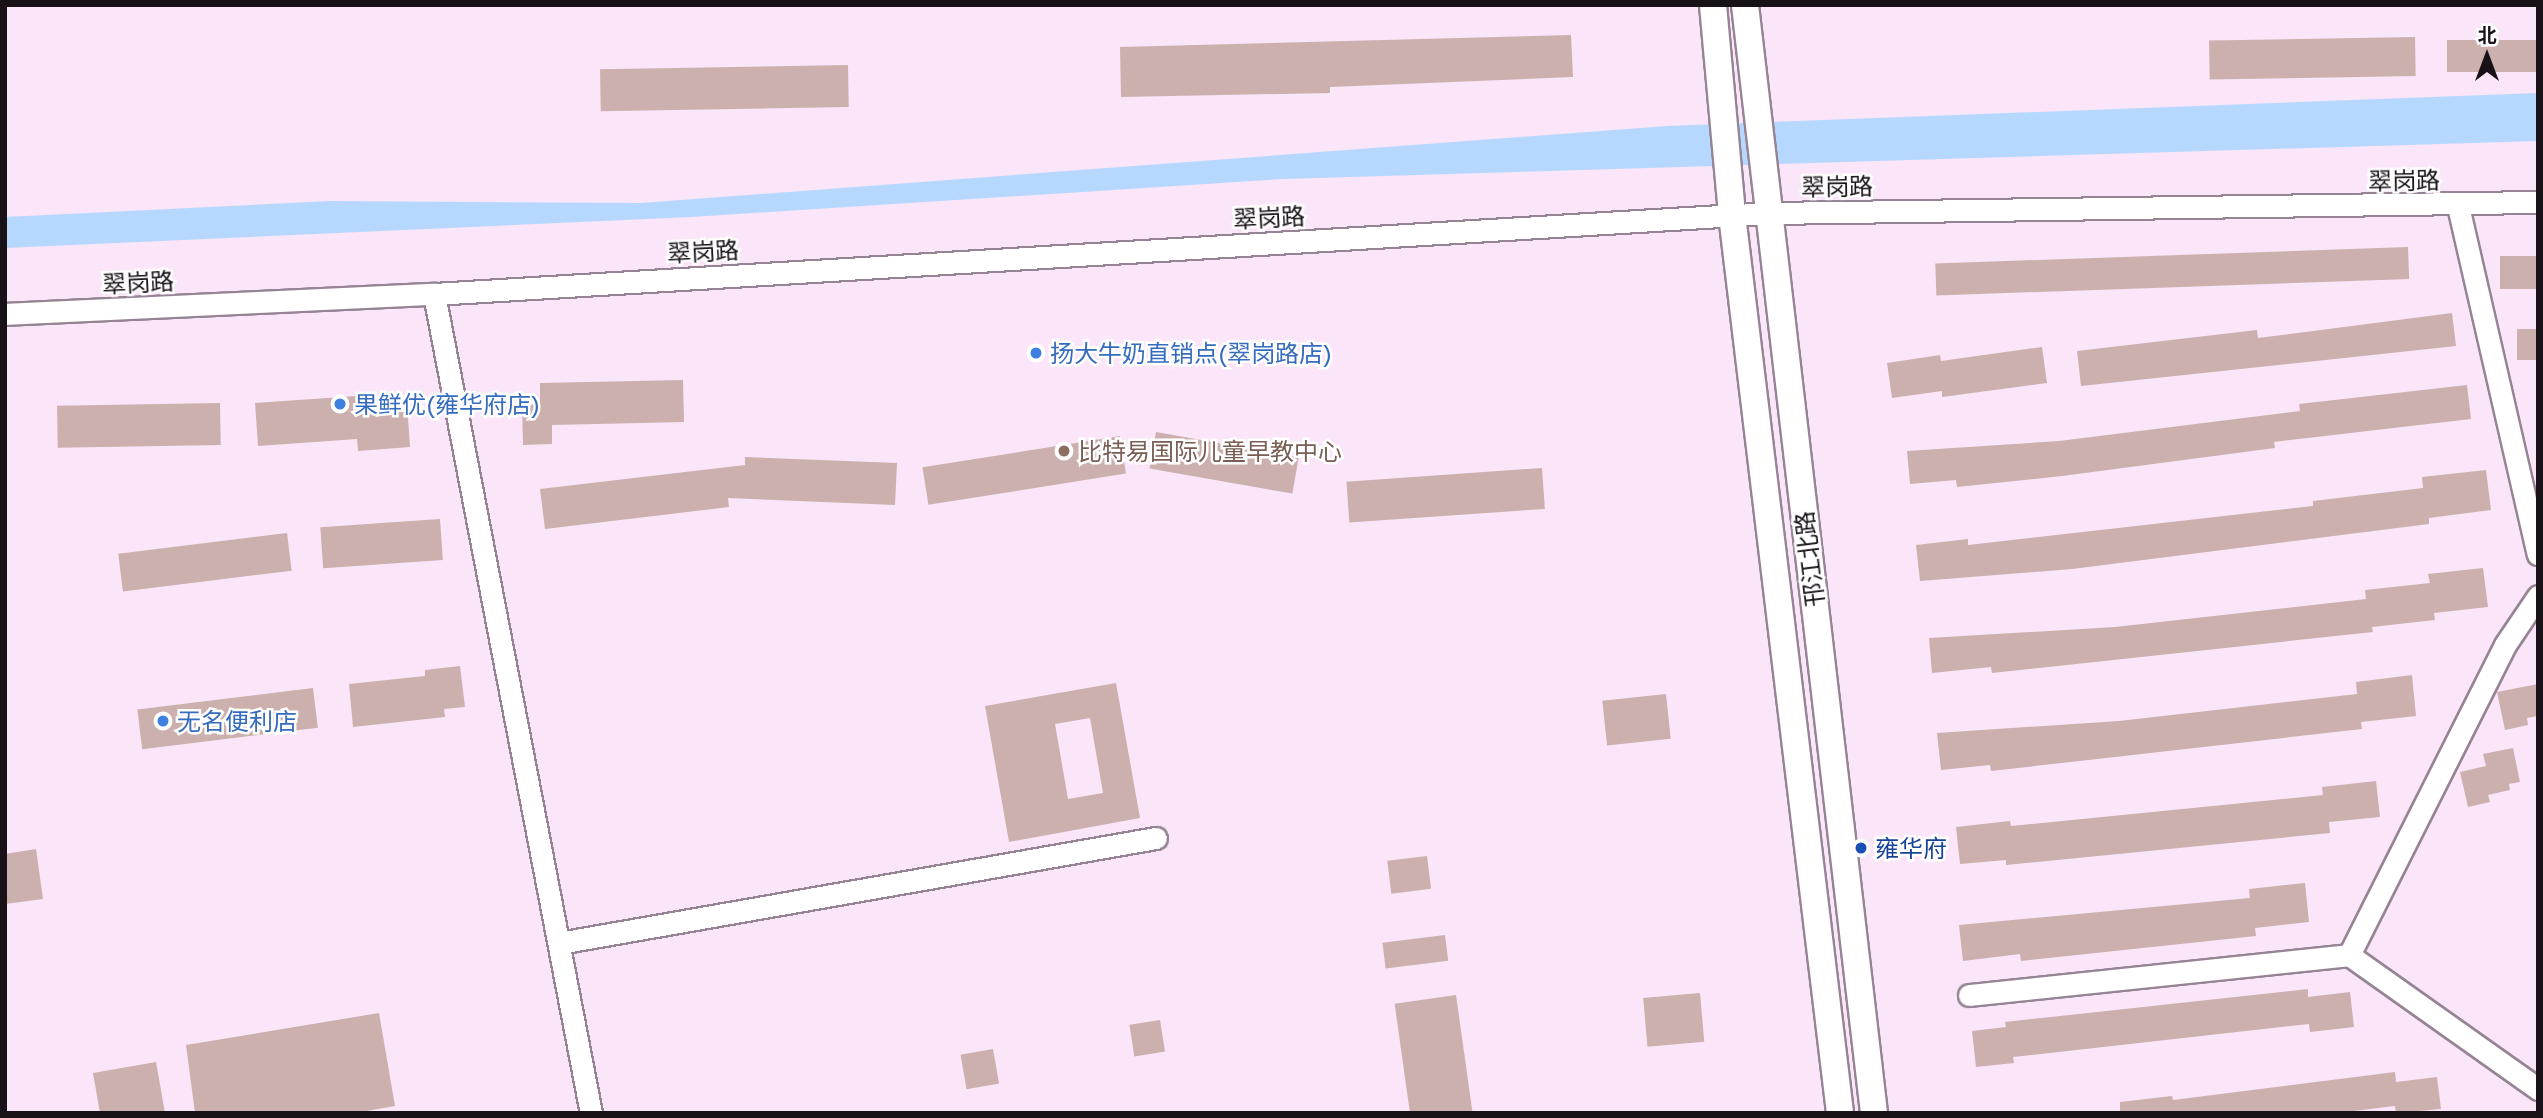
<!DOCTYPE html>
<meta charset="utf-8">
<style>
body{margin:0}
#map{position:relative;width:2543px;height:1118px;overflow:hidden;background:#fae6f8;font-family:"Golos Text","Noto Sans SC",sans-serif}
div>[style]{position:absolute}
.water>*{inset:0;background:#b7d8fe}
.building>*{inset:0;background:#cbb0ae;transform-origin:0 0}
.roads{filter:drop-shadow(2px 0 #968494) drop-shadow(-2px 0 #968494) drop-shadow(0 2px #968494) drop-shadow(0 -2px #968494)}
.minor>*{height:21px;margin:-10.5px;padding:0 10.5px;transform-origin:10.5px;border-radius:10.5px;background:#fff}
.major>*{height:26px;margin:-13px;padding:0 13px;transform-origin:13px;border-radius:13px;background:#fff}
.dots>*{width:19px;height:19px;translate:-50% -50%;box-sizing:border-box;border:4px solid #fff;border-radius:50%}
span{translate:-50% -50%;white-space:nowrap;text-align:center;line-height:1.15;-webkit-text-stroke:5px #fff;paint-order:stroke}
.street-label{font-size:24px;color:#181218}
.shop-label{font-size:24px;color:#366cbe}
.left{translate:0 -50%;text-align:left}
.education-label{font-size:24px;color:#785e54}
.transit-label{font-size:24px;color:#164399}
.frame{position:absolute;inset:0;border:7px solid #181218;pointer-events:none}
.north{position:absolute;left:2452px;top:21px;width:70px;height:70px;-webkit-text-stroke:5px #fff;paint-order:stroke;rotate:0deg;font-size:19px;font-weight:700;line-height:28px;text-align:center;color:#181218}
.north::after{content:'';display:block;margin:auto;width:24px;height:32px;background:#181218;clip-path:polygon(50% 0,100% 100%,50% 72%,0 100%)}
</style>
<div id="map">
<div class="water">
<div style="clip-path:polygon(2538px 93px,2538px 141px,1283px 179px,691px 217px,5px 248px,5px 217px,331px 201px,641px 203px,1667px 126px)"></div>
</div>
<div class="building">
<div style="clip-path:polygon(1571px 35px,1573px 77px,1330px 87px,1330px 93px,1121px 97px,1120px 47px)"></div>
<div style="left:2415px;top:37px;width:39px;height:206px;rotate:89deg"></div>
<div style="left:2538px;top:40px;width:32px;height:91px;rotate:90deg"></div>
<div style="left:848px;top:65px;width:42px;height:248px;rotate:89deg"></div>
<div style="left:2408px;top:247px;width:32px;height:473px;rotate:88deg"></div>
<div style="left:2500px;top:256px;width:38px;height:33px"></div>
<div style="clip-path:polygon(2452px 313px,2456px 346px,2081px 386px,2077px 351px,2257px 330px,2258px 338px)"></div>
<div style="left:2517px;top:329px;width:21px;height:31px"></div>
<div style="clip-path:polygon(2042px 347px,2047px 383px,1942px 397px,1942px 391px,1892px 398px,1887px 363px,1940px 355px,1941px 361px)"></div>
<div style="clip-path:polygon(683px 380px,684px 422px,552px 425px,552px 444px,523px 445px,522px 405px,540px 404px,540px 383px)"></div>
<div style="clip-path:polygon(2467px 385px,2471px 419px,2274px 442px,2275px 448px,2062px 476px,1957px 487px,1956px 480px,1910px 484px,1907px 451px,2059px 441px,2300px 411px,2299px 404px)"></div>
<div style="clip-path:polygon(356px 396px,357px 407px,407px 403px,410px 447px,358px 451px,357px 439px,258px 446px,255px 403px)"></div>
<div style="left:220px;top:403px;width:42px;height:163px;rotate:89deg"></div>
<div style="left:1156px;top:432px;width:145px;height:37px;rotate:10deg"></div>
<div style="left:1120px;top:436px;width:38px;height:200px;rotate:81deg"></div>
<div style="clip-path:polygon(745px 457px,897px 463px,895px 505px,728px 498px,729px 507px,545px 529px,540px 489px,745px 465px)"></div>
<div style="left:1542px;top:468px;width:41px;height:196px;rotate:86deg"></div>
<div style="clip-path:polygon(2486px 470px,2491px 510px,2429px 518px,2429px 524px,2072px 569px,1920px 581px,1916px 545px,1968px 539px,1968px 545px,2313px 506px,2313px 501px,2423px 488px,2422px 477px)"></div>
<div style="left:440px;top:519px;width:41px;height:120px;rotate:86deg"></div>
<div style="left:287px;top:533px;width:38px;height:170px;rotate:83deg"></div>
<div style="clip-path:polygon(2483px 568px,2488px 607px,2434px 613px,2435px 620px,2372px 627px,2373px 632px,1992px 673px,1991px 667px,1932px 673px,1929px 638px,2115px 627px,2366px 599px,2365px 590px,2430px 583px,2428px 574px)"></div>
<div style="clip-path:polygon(460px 666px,465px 707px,444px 709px,445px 717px,353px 727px,349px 684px,425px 676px,425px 670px)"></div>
<div style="clip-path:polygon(2412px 675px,2416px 716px,2361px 722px,2362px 729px,1991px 771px,1990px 765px,1941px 770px,1937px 733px,2119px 721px,2357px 694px,2356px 682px)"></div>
<div style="clip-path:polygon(evenodd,1116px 683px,1140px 818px,1009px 842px,985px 706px,1116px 683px,1090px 718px,1103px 793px,1068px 799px,1055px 724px,1090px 718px)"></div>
<div style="clip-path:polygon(2538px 684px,2538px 716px,2527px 718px,2528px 725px,2505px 730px,2497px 692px)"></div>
<div style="left:313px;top:688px;width:40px;height:177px;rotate:83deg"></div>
<div style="left:1666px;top:694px;width:45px;height:64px;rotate:84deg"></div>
<div style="clip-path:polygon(2513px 748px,2520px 782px,2509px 784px,2510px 790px,2488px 795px,2490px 802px,2468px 807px,2460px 772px,2486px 766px,2483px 754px)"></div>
<div style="clip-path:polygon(2376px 781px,2380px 817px,2329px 822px,2330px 833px,2006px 865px,2006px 860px,1960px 864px,1956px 827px,2010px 821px,2011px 826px,2323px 795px,2322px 787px)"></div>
<div style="clip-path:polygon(36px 849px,43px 899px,5px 904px,5px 854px)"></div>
<div style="left:1427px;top:856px;width:33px;height:40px;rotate:83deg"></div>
<div style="clip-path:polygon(2305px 883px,2309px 922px,2255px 928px,2256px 936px,2021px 961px,2020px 954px,1963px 961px,1959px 925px,2250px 898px,2249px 889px)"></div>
<div style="left:1445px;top:935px;width:26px;height:63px;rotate:83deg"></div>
<div style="clip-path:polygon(2308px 989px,2308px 997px,2350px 992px,2354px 1027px,2310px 1032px,2309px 1024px,2013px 1057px,2014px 1063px,1976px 1067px,1972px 1031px,2006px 1027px,2005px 1022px)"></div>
<div style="left:1700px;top:993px;width:49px;height:57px;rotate:85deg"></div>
<div style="left:1456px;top:995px;width:119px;height:62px;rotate:82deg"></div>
<div style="clip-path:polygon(379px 1013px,395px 1106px,355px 1113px,195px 1113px,186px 1045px)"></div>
<div style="left:1160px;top:1020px;width:32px;height:31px;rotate:81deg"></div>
<div style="left:993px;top:1049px;width:35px;height:33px;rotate:80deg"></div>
<div style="clip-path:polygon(156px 1062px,165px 1113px,100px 1113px,93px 1073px)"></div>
<div style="clip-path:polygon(2395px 1072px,2396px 1082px,2437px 1077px,2441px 1109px,2396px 1113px,2395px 1106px,2337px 1113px,2120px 1113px,2120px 1102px,2172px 1096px,2173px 1100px)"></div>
</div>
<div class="roads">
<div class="minor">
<div style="left:2458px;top:206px;width:357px;rotate:77.1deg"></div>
<div style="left:434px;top:294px;width:834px;rotate:79.15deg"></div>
<div style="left:5px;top:314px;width:429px;rotate:-2.7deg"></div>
<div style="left:434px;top:294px;width:1337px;rotate:-3.47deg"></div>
<div style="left:1769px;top:213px;width:769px;rotate:-0.82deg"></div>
<div style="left:2538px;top:596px;width:59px;rotate:124deg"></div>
<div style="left:2505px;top:645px;width:347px;rotate:116.7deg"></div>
<div style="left:2349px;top:955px;width:232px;rotate:35.3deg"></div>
<div style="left:559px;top:943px;width:606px;rotate:-9.98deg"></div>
<div style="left:1969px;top:995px;width:382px;rotate:-6deg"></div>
</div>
<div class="major">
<div style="left:1713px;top:5px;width:211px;rotate:84.8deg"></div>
<div style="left:1732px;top:215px;width:904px;rotate:83.14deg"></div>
<div style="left:1745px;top:5px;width:1115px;rotate:83.36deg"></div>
</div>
</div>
<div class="dots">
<div style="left:1036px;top:353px;background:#3f7fe0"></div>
<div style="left:340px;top:404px;background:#3f7fe0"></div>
<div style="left:1064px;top:451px;background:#8d6e63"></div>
<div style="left:163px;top:721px;background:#3f7fe0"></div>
<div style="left:1861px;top:848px;background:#1a4fb4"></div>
</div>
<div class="street-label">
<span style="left:2404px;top:180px;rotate:-1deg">翠岗路</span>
<span style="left:1837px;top:186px;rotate:-1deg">翠岗路</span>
<span style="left:1269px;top:217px;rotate:-3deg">翠岗路</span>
<span style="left:703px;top:251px;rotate:-3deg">翠岗路</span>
<span style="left:138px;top:282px;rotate:-3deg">翠岗路</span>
<span style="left:1809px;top:559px;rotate:-97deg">邗江北路</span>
</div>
<div class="shop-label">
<span class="left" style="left:1050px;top:353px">扬大牛奶直销点(翠岗路店)</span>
<span class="left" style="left:354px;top:404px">果鲜优(雍华府店)</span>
<span class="left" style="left:177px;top:721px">无名便利店</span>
</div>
<div class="education-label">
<span class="left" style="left:1078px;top:451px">比特易国际儿童早教中心</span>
</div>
<div class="transit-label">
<span class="left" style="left:1875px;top:848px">雍华府</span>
</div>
<div class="frame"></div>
<div class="north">北</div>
</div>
